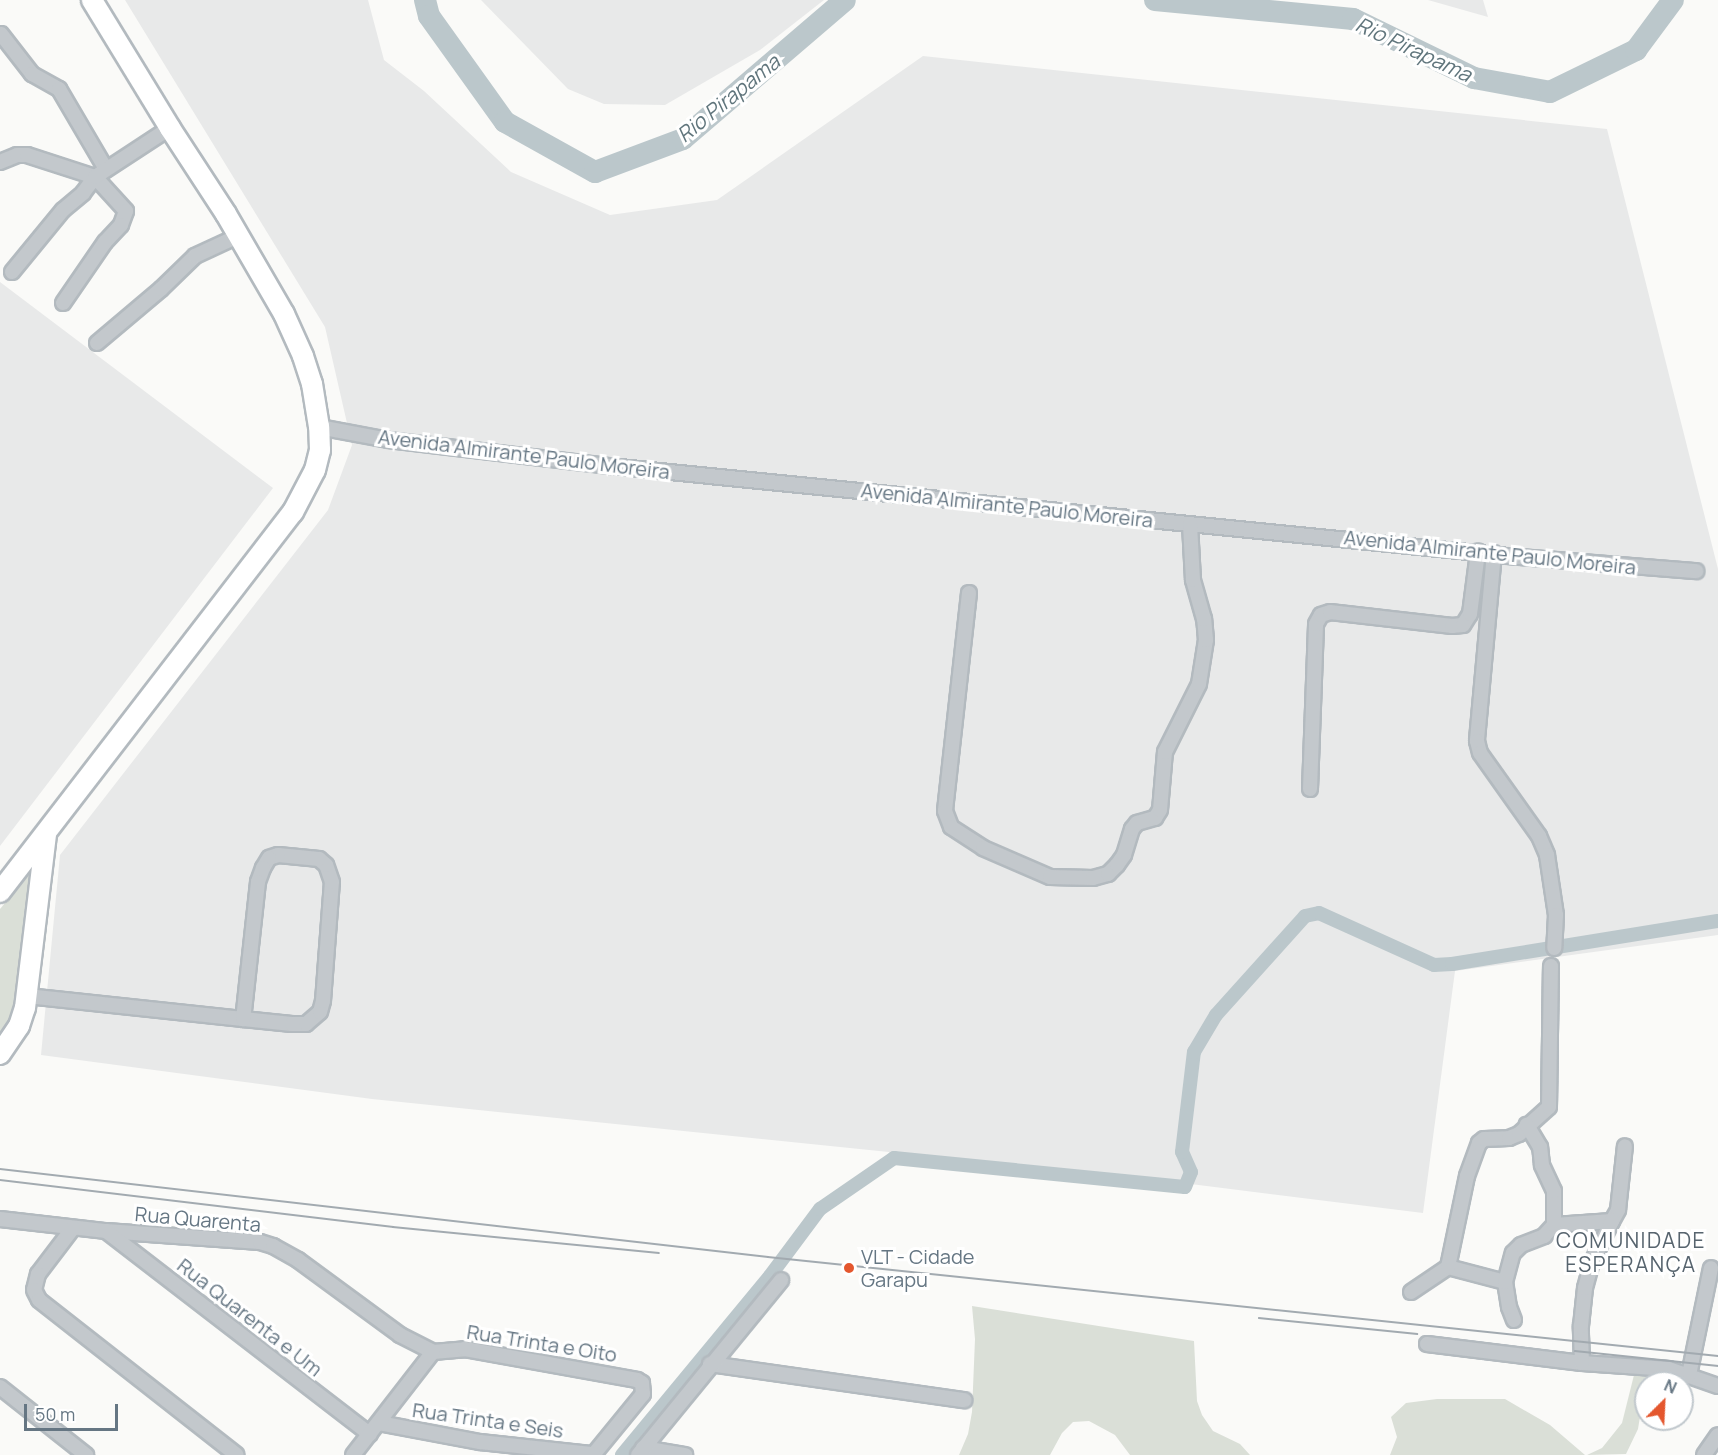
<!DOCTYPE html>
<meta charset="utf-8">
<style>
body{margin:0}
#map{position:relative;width:1718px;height:1455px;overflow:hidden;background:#fafaf8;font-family:Manrope,sans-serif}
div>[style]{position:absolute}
.built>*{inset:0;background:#e8e9e9}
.green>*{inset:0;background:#dadfd7}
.canal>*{height:14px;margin:-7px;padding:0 7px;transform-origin:7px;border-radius:7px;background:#bbc7cb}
.river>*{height:22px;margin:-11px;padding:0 11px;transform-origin:11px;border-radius:11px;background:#bbc7cb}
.roads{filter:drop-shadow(2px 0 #b3babf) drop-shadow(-2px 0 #b3babf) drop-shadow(0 2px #b3babf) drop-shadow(0 -2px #b3babf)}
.street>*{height:14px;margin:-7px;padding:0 7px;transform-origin:7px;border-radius:7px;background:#c3c8cc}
.secondary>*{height:20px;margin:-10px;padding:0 10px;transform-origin:10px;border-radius:10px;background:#fff}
.tram>*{height:1.5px;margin:-0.75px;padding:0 0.75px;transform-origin:0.75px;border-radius:0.75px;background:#a2aab0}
.dots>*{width:16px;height:16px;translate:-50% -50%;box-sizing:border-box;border:3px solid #fff;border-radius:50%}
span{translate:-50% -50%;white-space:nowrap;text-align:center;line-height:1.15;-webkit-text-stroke:6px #fff;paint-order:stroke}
.street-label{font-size:20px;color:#657683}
.poi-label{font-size:20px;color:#657683}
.left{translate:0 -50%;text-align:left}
.water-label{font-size:21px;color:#60757c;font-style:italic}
.neighbourhood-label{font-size:21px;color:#57646e;letter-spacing:1.5px}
.north{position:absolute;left:1634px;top:1371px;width:60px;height:60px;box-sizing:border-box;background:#fff;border:2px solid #c1c8cd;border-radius:50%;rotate:24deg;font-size:16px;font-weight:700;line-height:24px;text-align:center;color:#657683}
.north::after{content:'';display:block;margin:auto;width:21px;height:27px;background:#e4572e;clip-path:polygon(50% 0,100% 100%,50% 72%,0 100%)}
.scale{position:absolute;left:24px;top:1404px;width:94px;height:27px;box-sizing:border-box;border:3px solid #657683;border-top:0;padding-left:8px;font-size:18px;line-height:21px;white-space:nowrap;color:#657683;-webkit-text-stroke:4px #fff;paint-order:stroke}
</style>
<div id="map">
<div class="built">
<div style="clip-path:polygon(125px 0,368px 0,384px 60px,424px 91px,511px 172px,610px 215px,717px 200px,923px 56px,1607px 129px,1718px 569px,1718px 935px,1455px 971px,1423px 1213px,1151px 1179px,372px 1099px,41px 1055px,60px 855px,328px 510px,352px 445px,325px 327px)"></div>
<div style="clip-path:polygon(481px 0,824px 0,760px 50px,665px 105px,604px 104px,568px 89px)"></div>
<div style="clip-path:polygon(1428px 0,1483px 0,1488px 17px)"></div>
<div style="clip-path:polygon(0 282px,273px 488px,0 846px)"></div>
</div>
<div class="green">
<div style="clip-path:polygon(34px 868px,25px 997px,0 1050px,0 909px)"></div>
<div style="clip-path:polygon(972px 1306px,1194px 1341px,1197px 1401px,1202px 1415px,1213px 1431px,1240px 1444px,1250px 1455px,1130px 1455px,1115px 1435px,1089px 1421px,1073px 1422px,1062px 1433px,1050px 1455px,959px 1455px,968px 1434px,972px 1412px,975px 1339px)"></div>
<div style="clip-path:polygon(1647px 1374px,1638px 1429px,1626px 1454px,1587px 1455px,1602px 1448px,1622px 1423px,1634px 1375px)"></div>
<div style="clip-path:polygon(1437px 1399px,1505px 1399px,1550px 1425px,1585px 1455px,1390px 1455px,1397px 1437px,1391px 1417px,1406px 1403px)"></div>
</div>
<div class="canal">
<div style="left:622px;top:1455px;width:232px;rotate:-50.4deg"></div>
<div style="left:770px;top:1276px;width:84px;rotate:-53.3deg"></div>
<div style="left:820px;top:1209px;width:90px;rotate:-34.6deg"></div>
<div style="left:894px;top:1158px;width:292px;rotate:5.7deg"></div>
<div style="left:1185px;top:1187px;width:16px;rotate:-68deg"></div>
<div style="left:1191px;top:1172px;width:22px;rotate:-114deg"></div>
<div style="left:1182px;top:1152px;width:101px;rotate:-83.2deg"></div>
<div style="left:1194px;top:1052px;width:43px;rotate:-59.3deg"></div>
<div style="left:1216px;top:1015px;width:133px;rotate:-48deg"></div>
<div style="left:1305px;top:916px;width:14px;rotate:-12deg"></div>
<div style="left:1319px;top:913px;width:126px;rotate:24.3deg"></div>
<div style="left:1434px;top:965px;width:18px;rotate:-3deg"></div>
<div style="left:1452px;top:964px;width:269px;rotate:-9.2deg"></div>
</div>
<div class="river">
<div style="left:425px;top:0;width:16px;rotate:76deg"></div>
<div style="left:429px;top:16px;width:130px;rotate:54.4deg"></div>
<div style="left:505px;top:122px;width:103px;rotate:29.1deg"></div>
<div style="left:595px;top:172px;width:94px;rotate:-20.6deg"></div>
<div style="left:683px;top:139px;width:213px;rotate:-40.6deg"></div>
<div style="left:1155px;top:0;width:199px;rotate:5.5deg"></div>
<div style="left:1353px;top:19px;width:135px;rotate:26deg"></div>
<div style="left:1474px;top:78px;width:77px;rotate:10.4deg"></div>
<div style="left:1550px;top:92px;width:96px;rotate:-26deg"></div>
<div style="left:1636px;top:50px;width:62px;rotate:-53.5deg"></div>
</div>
<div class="roads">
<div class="street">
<div style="left:1px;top:34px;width:51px;rotate:52.2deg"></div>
<div style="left:32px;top:74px;width:31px;rotate:29deg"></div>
<div style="left:59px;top:89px;width:93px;rotate:59.6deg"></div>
<div style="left:0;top:162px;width:18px;rotate:-22deg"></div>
<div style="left:17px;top:155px;width:10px"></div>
<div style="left:27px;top:155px;width:71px;rotate:17.9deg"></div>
<div style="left:95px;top:177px;width:46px;rotate:47.6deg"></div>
<div style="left:126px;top:211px;width:15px;rotate:110deg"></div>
<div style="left:121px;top:225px;width:23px;rotate:133deg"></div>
<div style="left:105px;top:242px;width:74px;rotate:124.5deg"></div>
<div style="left:12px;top:272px;width:80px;rotate:-50.6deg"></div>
<div style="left:63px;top:210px;width:26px;rotate:-40deg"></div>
<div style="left:83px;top:193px;width:20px;rotate:-53deg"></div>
<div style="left:95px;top:177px;width:90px;rotate:-33.2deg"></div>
<div style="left:97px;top:343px;width:84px;rotate:-40.2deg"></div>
<div style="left:161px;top:289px;width:47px;rotate:-44.1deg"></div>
<div style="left:195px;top:256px;width:47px;rotate:-24.9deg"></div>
<div style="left:319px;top:427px;width:70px;rotate:10.7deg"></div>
<div style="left:388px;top:440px;width:224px;rotate:6.7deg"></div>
<div style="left:610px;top:466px;width:902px;rotate:5.72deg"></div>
<div style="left:1508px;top:556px;width:189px;rotate:4.6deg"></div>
<div style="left:1494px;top:553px;width:189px;rotate:95.2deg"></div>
<div style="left:1477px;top:741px;width:12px;rotate:76deg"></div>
<div style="left:1480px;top:753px;width:102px;rotate:54.6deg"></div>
<div style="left:1539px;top:836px;width:21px;rotate:67deg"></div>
<div style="left:1547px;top:855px;width:61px;rotate:81.5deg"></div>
<div style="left:1556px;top:915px;width:33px;rotate:93deg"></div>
<div style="left:969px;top:593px;width:219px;rotate:96.3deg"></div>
<div style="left:945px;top:811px;width:17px;rotate:69deg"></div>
<div style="left:951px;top:827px;width:38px;rotate:33deg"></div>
<div style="left:983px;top:848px;width:73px;rotate:23.4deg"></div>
<div style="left:1050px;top:877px;width:43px;rotate:1.3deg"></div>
<div style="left:1093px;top:878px;width:16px;rotate:-15deg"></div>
<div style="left:1108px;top:874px;width:13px;rotate:-45deg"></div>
<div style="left:1117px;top:865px;width:12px;rotate:-55deg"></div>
<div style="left:1124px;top:855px;width:27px;rotate:-73deg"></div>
<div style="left:1132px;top:829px;width:8px;rotate:-50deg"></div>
<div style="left:1137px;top:823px;width:19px;rotate:-16deg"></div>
<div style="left:1155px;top:818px;width:9px;rotate:-58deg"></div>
<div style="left:1160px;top:810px;width:58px;rotate:-85.1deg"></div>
<div style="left:1165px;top:752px;width:76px;rotate:-63.4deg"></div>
<div style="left:1199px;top:684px;width:45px;rotate:-81deg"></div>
<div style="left:1206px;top:640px;width:21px;rotate:-95deg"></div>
<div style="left:1204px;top:619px;width:41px;rotate:-105.8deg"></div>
<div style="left:1193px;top:580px;width:56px;rotate:-93.1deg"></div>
<div style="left:1310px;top:789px;width:165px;rotate:-87.9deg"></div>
<div style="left:1316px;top:624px;width:10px;rotate:-61deg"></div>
<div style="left:1321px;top:615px;width:9px;rotate:-18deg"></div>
<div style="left:1330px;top:612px;width:123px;rotate:6.5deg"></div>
<div style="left:1452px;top:626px;width:11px;rotate:-5deg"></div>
<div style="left:1463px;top:625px;width:13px;rotate:-58deg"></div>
<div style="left:1470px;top:614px;width:63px;rotate:-82.6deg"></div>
<div style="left:27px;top:996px;width:217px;rotate:6.1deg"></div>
<div style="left:243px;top:1019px;width:49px;rotate:5.8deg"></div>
<div style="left:292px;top:1024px;width:14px"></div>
<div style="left:306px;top:1024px;width:18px;rotate:-41deg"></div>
<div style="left:320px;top:1012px;width:11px;rotate:-75deg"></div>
<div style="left:323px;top:1001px;width:119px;rotate:-85.7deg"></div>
<div style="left:332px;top:882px;width:18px;rotate:-109deg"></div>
<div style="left:326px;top:865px;width:9px;rotate:-139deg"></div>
<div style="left:319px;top:859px;width:41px;rotate:-174.4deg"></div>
<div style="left:278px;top:855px;width:9px;rotate:162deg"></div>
<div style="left:269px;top:858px;width:12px;rotate:121deg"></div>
<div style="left:263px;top:868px;width:15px;rotate:110deg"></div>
<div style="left:258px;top:882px;width:138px;rotate:96.2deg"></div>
<div style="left:0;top:1219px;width:107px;rotate:6.5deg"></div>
<div style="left:106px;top:1231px;width:154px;rotate:4.1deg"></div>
<div style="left:260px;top:1242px;width:14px;rotate:17deg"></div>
<div style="left:273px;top:1246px;width:29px;rotate:29deg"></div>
<div style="left:298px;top:1260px;width:127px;rotate:36.3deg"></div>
<div style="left:400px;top:1335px;width:37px;rotate:27deg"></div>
<div style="left:1554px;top:1225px;width:58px;rotate:-3.9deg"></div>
<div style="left:1612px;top:1221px;width:13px;rotate:-61deg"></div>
<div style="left:1618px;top:1210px;width:64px;rotate:-83.8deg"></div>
<div style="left:73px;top:1228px;width:58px;rotate:127.3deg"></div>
<div style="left:38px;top:1274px;width:16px;rotate:104deg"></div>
<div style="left:34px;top:1290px;width:11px;rotate:63deg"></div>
<div style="left:39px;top:1300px;width:251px;rotate:38.1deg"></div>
<div style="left:106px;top:1231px;width:333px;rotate:37.6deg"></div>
<div style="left:1448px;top:1267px;width:59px;rotate:14.7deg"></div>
<div style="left:1411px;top:1292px;width:45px;rotate:-34deg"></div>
<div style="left:1448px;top:1267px;width:93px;rotate:-78.2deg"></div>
<div style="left:1467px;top:1176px;width:35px;rotate:-70deg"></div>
<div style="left:1479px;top:1143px;width:6px;rotate:-39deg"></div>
<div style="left:1484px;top:1139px;width:25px;rotate:-2deg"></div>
<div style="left:1509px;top:1138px;width:11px;rotate:-22deg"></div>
<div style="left:1519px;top:1134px;width:40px;rotate:-42deg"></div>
<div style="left:1549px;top:1107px;width:141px;rotate:-89.2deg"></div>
<div style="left:1514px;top:1320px;width:14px;rotate:-111deg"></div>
<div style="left:1509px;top:1307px;width:25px;rotate:-99deg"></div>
<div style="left:1505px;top:1282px;width:30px;rotate:-75deg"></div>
<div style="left:1513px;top:1253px;width:11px;rotate:-45deg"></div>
<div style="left:1521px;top:1245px;width:25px;rotate:-21deg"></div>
<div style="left:1544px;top:1236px;width:15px;rotate:-48deg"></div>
<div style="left:1554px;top:1225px;width:34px;rotate:-90deg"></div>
<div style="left:1554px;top:1191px;width:29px;rotate:-115deg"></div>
<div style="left:1542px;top:1165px;width:18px;rotate:-96deg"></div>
<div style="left:1540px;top:1147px;width:26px;rotate:-121deg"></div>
<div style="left:1427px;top:1344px;width:156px;rotate:7deg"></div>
<div style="left:1582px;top:1363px;width:87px;rotate:3.9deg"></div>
<div style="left:1669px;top:1369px;width:52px;rotate:19.1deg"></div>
<div style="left:433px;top:1352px;width:32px;rotate:-5deg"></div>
<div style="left:465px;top:1349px;width:175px;rotate:10.2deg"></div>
<div style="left:637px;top:1380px;width:6px;rotate:31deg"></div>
<div style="left:642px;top:1383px;width:11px;rotate:85deg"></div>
<div style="left:643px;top:1394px;width:79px;rotate:129.3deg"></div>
<div style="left:1582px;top:1363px;width:37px;rotate:-92deg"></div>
<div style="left:1581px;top:1326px;width:38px;rotate:-84deg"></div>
<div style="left:1585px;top:1288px;width:27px;rotate:-75deg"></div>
<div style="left:1592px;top:1262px;width:46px;rotate:-64deg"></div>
<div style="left:710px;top:1364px;width:257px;rotate:8.1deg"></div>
<div style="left:1689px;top:1375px;width:109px;rotate:-78.4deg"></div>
<div style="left:0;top:1387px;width:110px;rotate:38.3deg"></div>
<div style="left:379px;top:1423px;width:103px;rotate:10.7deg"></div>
<div style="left:480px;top:1442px;width:114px;rotate:6.1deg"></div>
<div style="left:643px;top:1448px;width:43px;rotate:9.5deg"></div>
<div style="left:353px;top:1455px;width:130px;rotate:-52.2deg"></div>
<div style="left:638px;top:1455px;width:226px;rotate:-50.7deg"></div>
<div style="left:1704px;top:1455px;width:24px;rotate:-55deg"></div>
</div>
<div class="secondary">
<div style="left:0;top:892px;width:480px;rotate:-52.4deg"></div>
<div style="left:293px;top:512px;width:47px;rotate:-62.4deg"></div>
<div style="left:315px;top:470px;width:21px;rotate:-76deg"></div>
<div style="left:320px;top:450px;width:23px;rotate:-92deg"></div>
<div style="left:319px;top:427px;width:44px;rotate:-99.2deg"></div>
<div style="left:312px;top:384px;width:29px;rotate:-108deg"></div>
<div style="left:303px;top:356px;width:46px;rotate:-114.3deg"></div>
<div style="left:284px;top:314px;width:116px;rotate:-120.1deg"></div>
<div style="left:226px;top:214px;width:103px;rotate:-123.1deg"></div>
<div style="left:170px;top:128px;width:150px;rotate:-121.4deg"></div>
<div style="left:0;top:1054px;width:34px;rotate:-56deg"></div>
<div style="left:19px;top:1026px;width:19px;rotate:-72deg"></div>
<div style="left:25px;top:1008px;width:174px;rotate:-83.1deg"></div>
</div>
</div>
<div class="tram">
<div style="left:0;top:1169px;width:773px;rotate:6.54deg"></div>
<div style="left:768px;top:1257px;width:955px;rotate:5.95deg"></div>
<div style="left:0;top:1180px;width:396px;rotate:6.8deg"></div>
<div style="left:393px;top:1227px;width:267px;rotate:5.6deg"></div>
<div style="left:1259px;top:1318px;width:159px;rotate:5.8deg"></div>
<div style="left:1575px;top:1351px;width:144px;rotate:6deg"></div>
</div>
<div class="dots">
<div style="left:849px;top:1268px;background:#e4572e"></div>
</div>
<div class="street-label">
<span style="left:524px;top:454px;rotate:7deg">Avenida Almirante Paulo Moreira</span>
<span style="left:1007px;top:505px;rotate:6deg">Avenida Almirante Paulo Moreira</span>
<span style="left:1490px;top:552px;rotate:6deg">Avenida Almirante Paulo Moreira</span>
<span style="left:198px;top:1219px;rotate:5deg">Rua Quarenta</span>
<span style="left:250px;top:1317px;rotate:38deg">Rua Quarenta e Um</span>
<span style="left:542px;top:1343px;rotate:9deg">Rua Trinta e Oito</span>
<span style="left:488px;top:1420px;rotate:8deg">Rua Trinta e Seis</span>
</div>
<div class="poi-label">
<span class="left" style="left:861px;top:1268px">VLT - Cidade<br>Garapu</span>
</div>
<div class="water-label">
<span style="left:1414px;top:49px;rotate:25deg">Rio Pirapama</span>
<span style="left:728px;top:98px;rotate:-39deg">Rio Pirapama</span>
</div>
<div class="neighbourhood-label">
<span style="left:1631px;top:1252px">COMUNIDADE<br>ESPERANÇA</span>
</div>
<div class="north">N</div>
<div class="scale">50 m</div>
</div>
